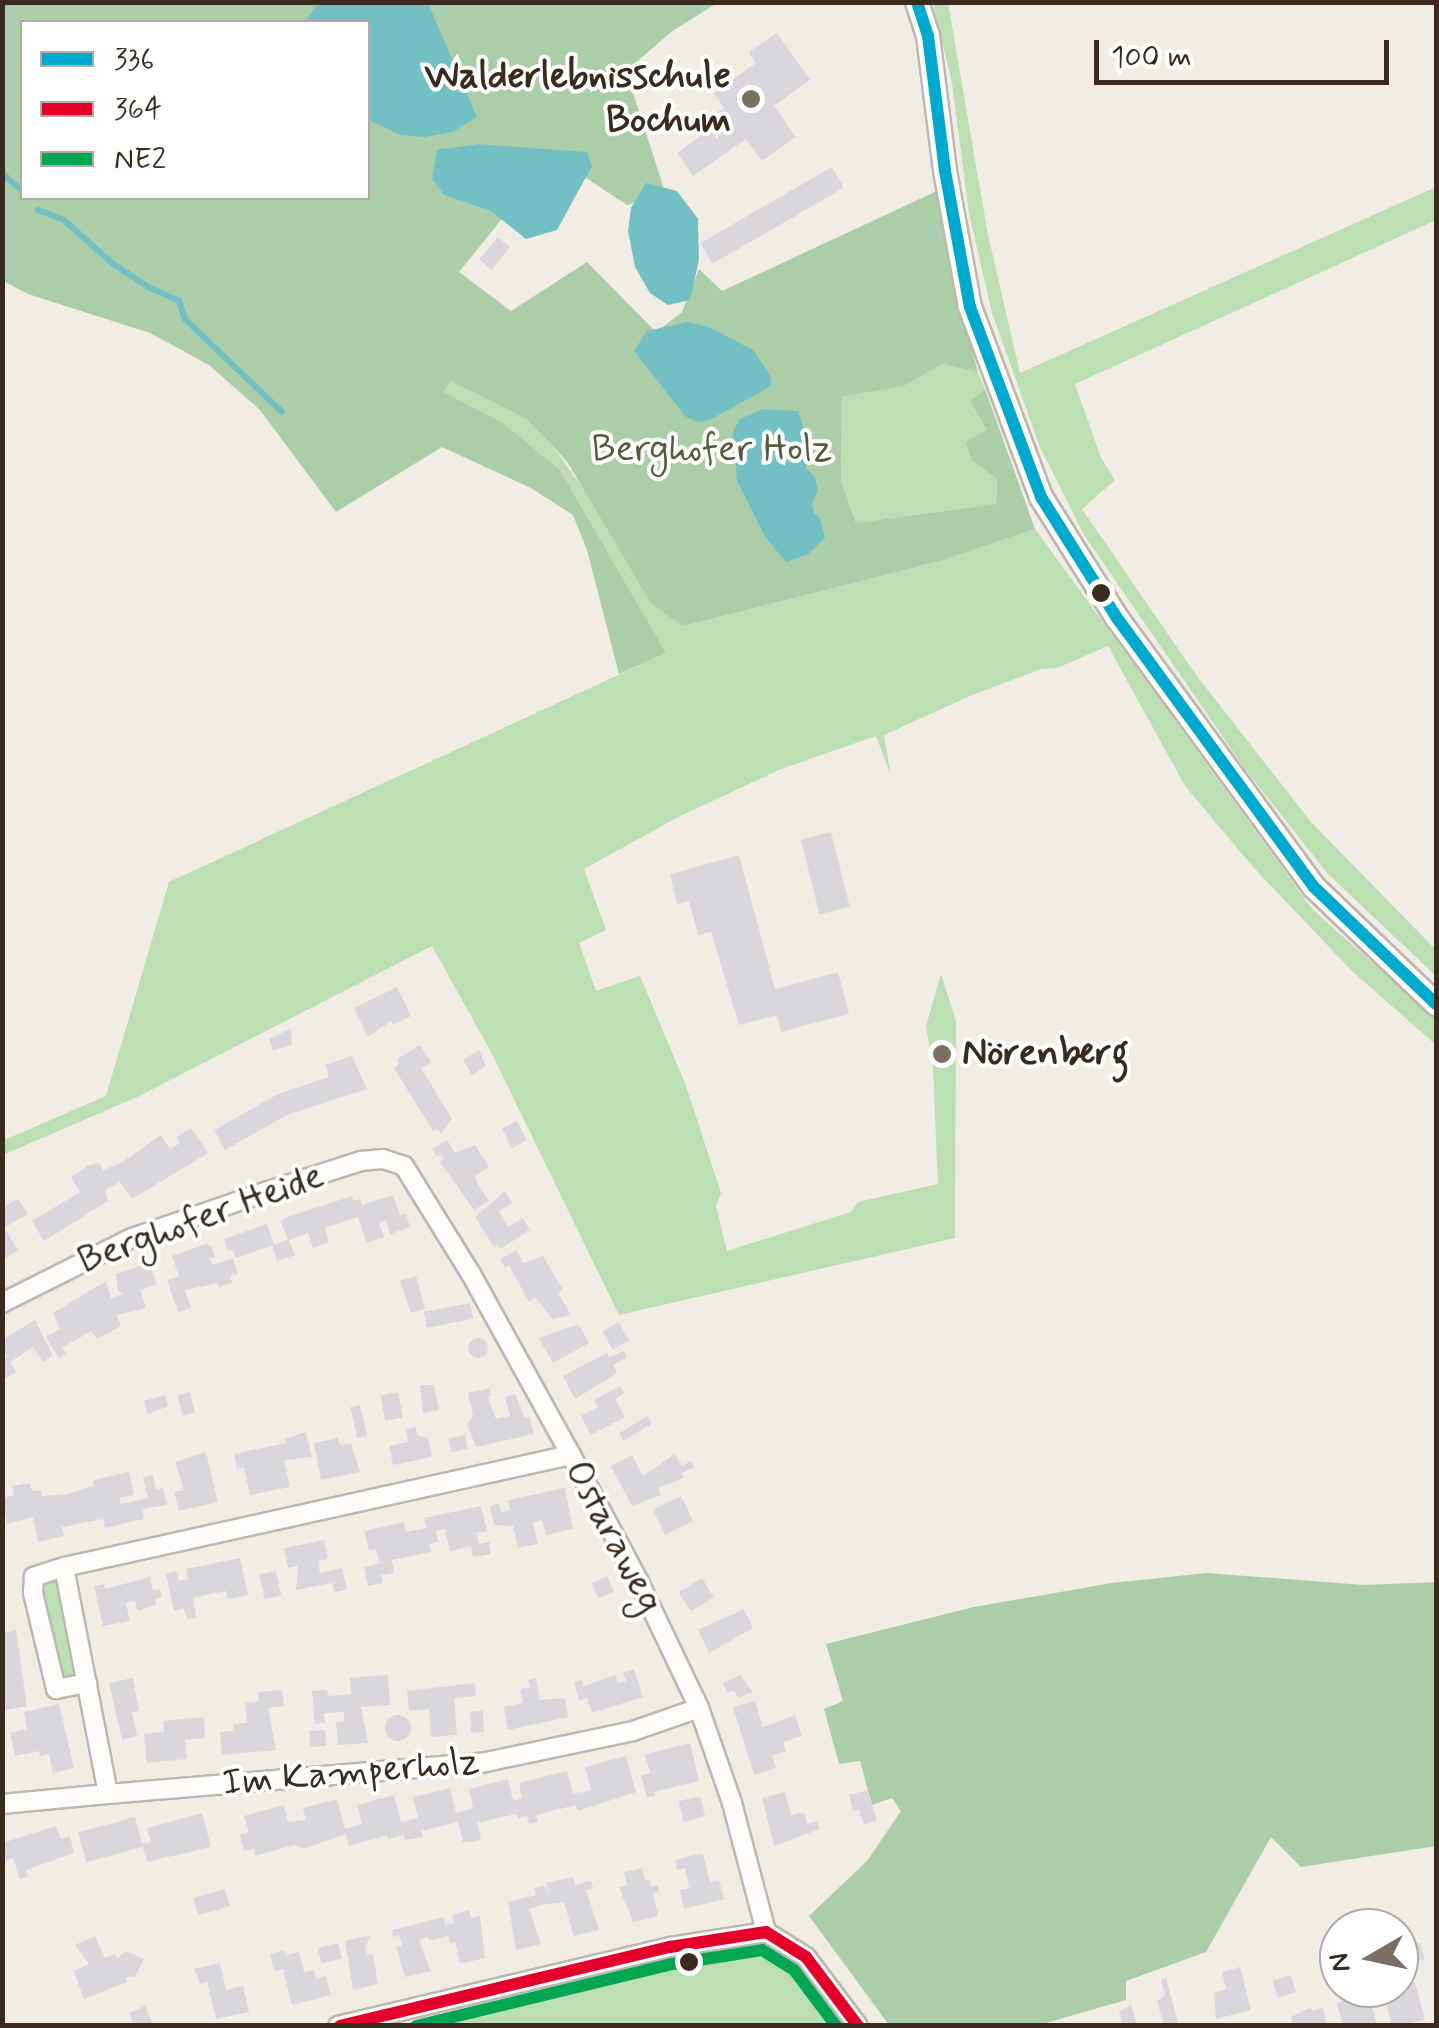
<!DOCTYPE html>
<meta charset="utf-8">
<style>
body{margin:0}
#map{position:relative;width:1439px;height:2028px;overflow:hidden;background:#f1ede4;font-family:Mynerve,sans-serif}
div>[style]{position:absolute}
.green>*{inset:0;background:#bbdeb2}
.forest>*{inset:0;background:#abcea8}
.water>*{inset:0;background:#73c0c4}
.stream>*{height:6px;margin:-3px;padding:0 3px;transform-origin:3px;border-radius:3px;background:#73c0c4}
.building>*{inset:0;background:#dad7dc;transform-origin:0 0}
.round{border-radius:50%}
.roads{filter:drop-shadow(2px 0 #bcb7b0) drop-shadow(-2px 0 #bcb7b0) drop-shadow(0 2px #bcb7b0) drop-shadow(0 -2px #bcb7b0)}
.minor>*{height:18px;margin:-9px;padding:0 9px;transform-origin:9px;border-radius:9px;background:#fdfcfb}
.tertiary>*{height:22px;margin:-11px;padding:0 11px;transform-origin:11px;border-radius:11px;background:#fdfcfb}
.bus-1>*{height:12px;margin:-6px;padding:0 6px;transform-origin:6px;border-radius:6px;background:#00a9ce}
.bus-2>*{height:12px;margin:-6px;padding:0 6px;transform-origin:6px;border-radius:6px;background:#e4002b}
.bus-3>*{height:12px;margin:-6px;padding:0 6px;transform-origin:6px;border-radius:6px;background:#00a651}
.dots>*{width:28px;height:28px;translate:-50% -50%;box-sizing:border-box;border:5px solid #fff;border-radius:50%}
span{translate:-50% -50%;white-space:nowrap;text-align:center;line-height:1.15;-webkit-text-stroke:8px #fff;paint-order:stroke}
.poi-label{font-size:38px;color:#3b2a1e;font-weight:700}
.right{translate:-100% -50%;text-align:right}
.left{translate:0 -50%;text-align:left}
.park-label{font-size:38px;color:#545c3e}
.street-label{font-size:38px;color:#3b2a1e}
.frame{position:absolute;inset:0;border:5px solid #3b2a1e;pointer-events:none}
.legend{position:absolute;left:20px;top:20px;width:350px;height:180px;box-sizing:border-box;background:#fff;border:2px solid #b1aaa5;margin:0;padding:12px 18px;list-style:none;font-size:30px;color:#3b2a1e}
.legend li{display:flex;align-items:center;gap:20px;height:50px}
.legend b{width:50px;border:2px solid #b1aaa5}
.north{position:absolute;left:1319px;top:1908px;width:100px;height:100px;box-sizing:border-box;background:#fff;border:2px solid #b1aaa5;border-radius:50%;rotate:261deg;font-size:28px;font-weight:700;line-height:40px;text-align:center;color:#3b2a1e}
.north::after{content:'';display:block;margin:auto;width:35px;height:45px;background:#7b6e63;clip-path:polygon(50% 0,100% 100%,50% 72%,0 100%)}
.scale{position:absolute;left:1094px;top:40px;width:295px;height:45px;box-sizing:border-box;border:5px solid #3b2a1e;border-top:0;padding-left:12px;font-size:30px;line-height:35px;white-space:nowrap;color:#3b2a1e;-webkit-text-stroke:8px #fff;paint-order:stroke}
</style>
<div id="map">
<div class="green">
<div style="clip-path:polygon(933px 3px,948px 3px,988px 235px,1020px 373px,1436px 187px,1436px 220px,1075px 384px,1101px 458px,1115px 480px,1082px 509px,1196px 675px,1311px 822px,1436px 950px,1436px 976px,1328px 874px,1245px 769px,1084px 535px,1040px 447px,992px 313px,969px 213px,952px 83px)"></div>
<div style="clip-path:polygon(942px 364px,978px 372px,985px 389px,970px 403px,987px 430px,972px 461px,997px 479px,996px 504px,856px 523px,841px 480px,842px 397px,904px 386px)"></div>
<div style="clip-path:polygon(450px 381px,525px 418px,551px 444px,683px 626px,940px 561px,1035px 529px,1312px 909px,1436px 1019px,1436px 1045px,1352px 971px,1254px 868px,1185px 786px,1108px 646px,1057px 668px,1041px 669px,970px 696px,884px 735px,891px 776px,876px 736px,781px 769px,678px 817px,584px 869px,606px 930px,579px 943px,596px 991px,640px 976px,685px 1083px,721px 1193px,716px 1206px,727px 1251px,851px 1212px,858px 1202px,938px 1184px,933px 1070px,926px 1026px,941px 974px,956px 1021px,955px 1238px,619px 1315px,491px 1052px,432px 946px,139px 1096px,3px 1155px,2px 1141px,106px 1096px,169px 882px,666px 653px,560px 470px,442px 392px)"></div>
<div style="clip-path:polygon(55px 1580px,61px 1584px,77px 1674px,71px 1677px,61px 1674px,40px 1587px)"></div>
<div style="clip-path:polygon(736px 1952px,784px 1962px,820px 1994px,842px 2025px,414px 2025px,701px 1956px)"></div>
</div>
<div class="forest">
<div style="clip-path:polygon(evenodd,2px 3px,717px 3px,671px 32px,626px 71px,666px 195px,627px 205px,553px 156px,459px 272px,511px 311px,587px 262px,656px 332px,682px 312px,699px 269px,722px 291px,939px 190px,950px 272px,978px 372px,942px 364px,904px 386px,842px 397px,841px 480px,856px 523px,996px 504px,997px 479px,972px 461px,966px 442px,987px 430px,970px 402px,985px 389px,1035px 529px,940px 561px,683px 626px,651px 603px,568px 463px,551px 444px,525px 418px,450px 381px,443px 392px,501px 422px,560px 470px,666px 653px,619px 674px,587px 550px,573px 515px,531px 488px,442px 447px,336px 512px,260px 410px,209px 365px,150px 333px,28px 294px,3px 281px,2px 3px,22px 22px,368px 22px,368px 198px,22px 198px,22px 22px)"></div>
<div style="clip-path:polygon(1206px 1573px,1364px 1585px,1436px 1582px,1436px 1846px,1301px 1867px,1271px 1837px,1206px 1952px,1126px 1981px,1126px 2000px,1039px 2025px,889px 2025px,809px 1916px,867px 1861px,901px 1811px,892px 1798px,872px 1805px,860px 1761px,839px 1764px,824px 1709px,843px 1701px,826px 1644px,974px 1607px,1112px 1583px)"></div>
</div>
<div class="water">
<div style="clip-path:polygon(318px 3px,428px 3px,477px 117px,452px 132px,425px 137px,401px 135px,368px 120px,368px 22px,305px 22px)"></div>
<div style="clip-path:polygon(478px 144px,587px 152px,592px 166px,557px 230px,526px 239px,491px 211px,444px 195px,432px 179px,437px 150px)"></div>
<div style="clip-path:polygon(646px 183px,677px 191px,698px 219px,699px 260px,690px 300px,668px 305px,650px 293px,635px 267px,628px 231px,631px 208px)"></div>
<div style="clip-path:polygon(687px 322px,709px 327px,753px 350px,770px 375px,771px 386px,710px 420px,697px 422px,685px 416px,634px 351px,647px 331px)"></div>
<div style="clip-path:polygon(763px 409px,798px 411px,808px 441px,806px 468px,815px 477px,818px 491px,812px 503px,814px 513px,820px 518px,825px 538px,808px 554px,786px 562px,765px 537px,737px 481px,733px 431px,740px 419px)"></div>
</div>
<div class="stream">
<div style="left:2px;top:173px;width:27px;rotate:42deg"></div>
<div style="left:38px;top:210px;width:28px;rotate:21deg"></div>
<div style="left:64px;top:220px;width:64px;rotate:41.9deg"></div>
<div style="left:112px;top:263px;width:43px;rotate:33.7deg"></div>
<div style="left:148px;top:287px;width:34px;rotate:24deg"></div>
<div style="left:179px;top:301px;width:19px;rotate:72deg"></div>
<div style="left:185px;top:319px;width:134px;rotate:43.8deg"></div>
</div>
<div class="building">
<div style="clip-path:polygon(777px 33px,810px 80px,774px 106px,796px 137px,762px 161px,746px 139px,693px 176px,677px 153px,722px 120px,717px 113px,724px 108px,714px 93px,756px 63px,749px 52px)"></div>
<div style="left:832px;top:167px;width:24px;height:152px;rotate:60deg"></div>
<div style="left:498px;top:237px;width:16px;height:29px;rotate:40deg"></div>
<div style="left:831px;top:832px;width:77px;height:31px;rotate:76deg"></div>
<div style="clip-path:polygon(739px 855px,775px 989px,838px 972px,849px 1014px,781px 1032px,777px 1015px,739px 1025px,711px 932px,698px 935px,689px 901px,677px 904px,670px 874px)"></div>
<div style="clip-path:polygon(397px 987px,411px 1016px,393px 1025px,391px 1021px,368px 1037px,354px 1008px)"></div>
<div style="clip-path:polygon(291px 1028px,292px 1045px,273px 1051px,269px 1039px)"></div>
<div style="clip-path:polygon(420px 1045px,431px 1062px,421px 1068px,452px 1119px,441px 1134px,437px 1129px,433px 1131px,394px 1068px,399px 1064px,397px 1059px)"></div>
<div style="clip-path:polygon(479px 1050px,486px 1066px,472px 1075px,463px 1060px)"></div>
<div style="clip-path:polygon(352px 1056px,367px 1089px,287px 1115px,225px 1150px,214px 1130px,278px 1094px,329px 1077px,325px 1065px)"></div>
<div style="left:517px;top:1121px;width:22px;height:17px;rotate:63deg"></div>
<div style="clip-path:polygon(191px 1128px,208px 1153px,132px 1199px,120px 1182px,105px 1190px,108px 1201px,44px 1241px,32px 1221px,80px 1192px,71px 1177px,89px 1165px,99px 1163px,103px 1170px,121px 1163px,161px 1135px,170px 1149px,180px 1143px,176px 1137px)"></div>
<div style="clip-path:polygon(447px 1140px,455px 1153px,475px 1145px,489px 1167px,476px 1175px,476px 1181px,489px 1201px,474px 1210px,440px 1162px,444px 1159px,441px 1155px,437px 1157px,432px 1149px)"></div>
<div style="clip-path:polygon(505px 1191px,512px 1203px,499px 1211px,503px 1219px,508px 1227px,523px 1218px,530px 1230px,500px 1249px,498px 1244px,494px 1247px,475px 1217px)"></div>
<div style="clip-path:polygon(393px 1195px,400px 1215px,406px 1214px,410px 1227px,390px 1234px,386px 1220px,379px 1223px,384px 1237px,367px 1243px,358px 1217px,325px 1228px,329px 1242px,313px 1248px,308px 1233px,289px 1240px,295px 1255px,277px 1261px,272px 1245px,288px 1240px,281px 1222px,284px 1218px,352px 1196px,353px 1201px,360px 1199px,362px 1205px)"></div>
<div style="clip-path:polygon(18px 1199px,28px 1214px,2px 1229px,2px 1207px)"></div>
<div style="clip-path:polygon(267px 1224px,274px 1245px,236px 1258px,233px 1250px,228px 1251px,224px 1239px)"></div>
<div style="clip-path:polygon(6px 1231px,18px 1250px,2px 1260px,2px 1233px)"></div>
<div style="clip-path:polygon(205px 1244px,211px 1245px,215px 1257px,210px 1258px,212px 1265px,233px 1258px,238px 1274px,230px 1276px,232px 1283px,219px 1287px,218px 1283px,185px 1290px,191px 1308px,178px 1312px,167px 1280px,179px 1276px,172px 1256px)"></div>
<div style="clip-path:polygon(516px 1250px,524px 1263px,543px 1256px,563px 1290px,558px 1293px,571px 1315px,552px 1319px,535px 1297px,529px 1302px,509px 1265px,505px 1268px,500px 1259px)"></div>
<div style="clip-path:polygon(149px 1263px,157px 1284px,140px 1290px,146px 1308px,117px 1315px,121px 1326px,97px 1339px,91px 1331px,62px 1348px,66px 1354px,59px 1358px,46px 1337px,60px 1329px,53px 1313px,106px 1281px,111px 1298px,123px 1294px,118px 1291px,116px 1274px)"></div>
<div style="clip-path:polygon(416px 1276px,425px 1309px,411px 1313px,400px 1281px)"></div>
<div style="left:470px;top:1303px;width:16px;height:47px;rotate:79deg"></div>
<div style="clip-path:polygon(35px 1320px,53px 1356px,43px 1362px,33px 1347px,10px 1362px,16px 1372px,2px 1380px,2px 1360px,7px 1357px,2px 1340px)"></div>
<div style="left:619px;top:1322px;width:21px;height:19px;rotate:61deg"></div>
<div style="clip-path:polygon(578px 1324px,589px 1343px,553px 1363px,539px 1338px)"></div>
<div class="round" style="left:468px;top:1338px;width:20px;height:20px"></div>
<div style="clip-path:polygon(624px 1351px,627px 1357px,613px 1365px,617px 1373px,575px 1399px,563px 1376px,607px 1353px,609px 1357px)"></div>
<div style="clip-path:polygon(420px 1385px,434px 1385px,439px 1410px,423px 1413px)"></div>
<div style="clip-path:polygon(620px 1386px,624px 1393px,615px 1399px,625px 1417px,591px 1435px,581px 1416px,598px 1407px,594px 1400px)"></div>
<div style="clip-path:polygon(490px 1388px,491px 1396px,488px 1397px,496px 1419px,510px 1416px,505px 1397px,515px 1394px,525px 1418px,530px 1417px,534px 1434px,476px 1447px,467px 1424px,473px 1416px,468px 1393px)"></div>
<div style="left:190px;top:1392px;width:21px;height:13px;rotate:76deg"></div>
<div style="left:398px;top:1392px;width:26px;height:18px;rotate:79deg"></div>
<div style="clip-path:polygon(165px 1395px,168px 1406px,148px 1414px,144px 1401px)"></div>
<div style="left:360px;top:1405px;width:32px;height:10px;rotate:77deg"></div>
<div style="left:647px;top:1416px;width:9px;height:33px;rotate:58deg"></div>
<div style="clip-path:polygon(416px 1427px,417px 1435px,428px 1438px,432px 1457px,393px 1465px,389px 1446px,408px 1442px,406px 1429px)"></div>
<div style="clip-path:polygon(306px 1432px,312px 1457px,284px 1460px,290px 1487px,250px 1495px,244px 1467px,237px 1469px,234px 1454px,286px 1443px,285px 1439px)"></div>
<div style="left:465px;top:1435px;width:14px;height:17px;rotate:78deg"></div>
<div style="clip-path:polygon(338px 1438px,340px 1445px,351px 1443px,360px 1472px,321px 1480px,314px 1443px)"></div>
<div style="clip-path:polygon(206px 1452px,218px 1502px,179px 1511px,174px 1492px,184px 1490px,175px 1462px)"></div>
<div style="clip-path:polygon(675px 1454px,682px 1466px,691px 1461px,694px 1467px,682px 1473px,684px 1478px,658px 1488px,661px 1495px,632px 1506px,611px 1466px,632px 1455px,643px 1476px)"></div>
<div style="clip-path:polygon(129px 1472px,134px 1495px,119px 1498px,121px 1504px,148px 1498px,143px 1477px,153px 1475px,156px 1490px,163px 1488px,167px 1505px,142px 1509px,144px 1519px,105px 1528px,103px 1519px,62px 1527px,64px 1536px,38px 1542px,33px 1517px,7px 1524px,2px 1498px,14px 1495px,12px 1486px,30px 1483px,32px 1491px,41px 1490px,42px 1496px,68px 1494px,94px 1485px,93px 1480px)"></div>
<div style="clip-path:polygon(565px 1488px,573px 1529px,546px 1535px,542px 1520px,533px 1522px,538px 1544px,518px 1548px,513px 1526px,494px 1525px,490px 1506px,499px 1503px,501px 1512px,510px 1510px,508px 1500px)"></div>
<div style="left:681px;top:1496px;width:28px;height:31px;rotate:64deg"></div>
<div style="clip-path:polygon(481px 1506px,487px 1531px,476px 1533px,479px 1544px,489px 1542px,491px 1554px,473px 1557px,471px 1546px,450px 1551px,445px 1529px,436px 1531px,438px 1542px,429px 1544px,431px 1552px,392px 1560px,394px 1573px,381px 1575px,383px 1583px,368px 1586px,364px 1567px,380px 1563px,376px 1549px,369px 1550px,364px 1531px,404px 1522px,406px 1532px,426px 1528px,424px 1518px)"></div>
<div style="clip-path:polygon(324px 1540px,328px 1559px,318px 1561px,320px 1573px,342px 1568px,347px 1590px,334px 1592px,332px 1583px,296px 1590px,298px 1566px,288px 1568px,284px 1548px)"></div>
<div style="clip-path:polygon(240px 1558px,248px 1595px,228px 1599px,226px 1591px,193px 1598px,196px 1618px,187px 1619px,184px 1609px,174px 1611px,166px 1574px,176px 1571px,179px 1581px,188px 1579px,186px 1569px)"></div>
<div style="left:276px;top:1571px;width:25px;height:17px;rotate:78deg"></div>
<div style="left:607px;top:1576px;width:17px;height:17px;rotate:65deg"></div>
<div style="clip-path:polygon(150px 1577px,153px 1590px,160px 1589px,162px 1597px,155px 1599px,156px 1605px,137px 1611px,135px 1601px,126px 1603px,130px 1621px,103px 1626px,94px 1586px,104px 1584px,105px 1589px)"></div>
<div style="left:702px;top:1578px;width:23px;height:27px;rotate:59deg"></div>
<div style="clip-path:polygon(744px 1609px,753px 1628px,709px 1653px,698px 1630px)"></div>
<div style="clip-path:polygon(16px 1630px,27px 1706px,5px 1710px,2px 1633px)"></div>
<div style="clip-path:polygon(634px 1669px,643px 1697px,592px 1713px,587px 1698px,579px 1701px,574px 1682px,582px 1680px,584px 1686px,615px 1675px,618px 1683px,626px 1681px,623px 1673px)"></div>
<div style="clip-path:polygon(388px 1675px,390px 1705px,361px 1707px,368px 1743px,338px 1745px,336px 1722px,344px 1721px,344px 1712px,324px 1713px,325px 1723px,315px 1724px,312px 1691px,327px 1690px,328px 1696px,351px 1694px,350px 1678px)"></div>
<div style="clip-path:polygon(740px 1675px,753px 1692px,738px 1698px,734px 1690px,727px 1693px,723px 1683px)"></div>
<div style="clip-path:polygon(133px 1678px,139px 1711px,132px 1712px,137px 1736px,122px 1740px,109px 1683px)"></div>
<div style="clip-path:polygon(536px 1678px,540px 1700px,565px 1698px,568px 1717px,508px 1730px,504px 1707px,523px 1703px,520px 1689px,530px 1687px,528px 1680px)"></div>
<div style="clip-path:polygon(475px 1683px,476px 1696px,454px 1698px,457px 1735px,431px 1737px,429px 1709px,409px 1711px,407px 1691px)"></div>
<div style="clip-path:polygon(282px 1690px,284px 1706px,268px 1708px,276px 1750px,222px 1755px,220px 1732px,233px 1731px,233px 1724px,247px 1723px,245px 1703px,259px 1701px,258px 1692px)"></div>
<div style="clip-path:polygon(755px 1701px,763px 1727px,795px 1715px,802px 1736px,783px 1742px,786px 1751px,772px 1756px,776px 1768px,754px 1775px,733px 1707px)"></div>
<div style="clip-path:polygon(59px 1704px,74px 1768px,53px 1773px,49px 1754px,40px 1756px,39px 1751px,15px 1756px,10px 1733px,27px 1729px,24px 1712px)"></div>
<div style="left:483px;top:1711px;width:21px;height:13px;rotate:87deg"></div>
<div class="round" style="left:385px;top:1715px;width:26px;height:26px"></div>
<div style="clip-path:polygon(204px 1717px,205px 1738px,185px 1740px,187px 1759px,147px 1763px,144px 1734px,164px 1732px,163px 1721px)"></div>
<div style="left:325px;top:1730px;width:16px;height:16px;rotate:86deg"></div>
<div style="clip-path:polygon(690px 1743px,699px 1781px,654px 1792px,655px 1796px,647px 1798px,641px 1775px,650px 1773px,645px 1754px)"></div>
<div style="clip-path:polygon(626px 1756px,636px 1792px,578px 1811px,576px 1805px,536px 1815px,538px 1822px,529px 1824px,527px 1816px,518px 1818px,516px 1814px,477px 1823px,481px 1839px,473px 1842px,463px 1842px,458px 1822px,421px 1831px,423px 1837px,413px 1839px,405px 1840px,404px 1835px,388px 1839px,387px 1835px,349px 1846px,346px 1834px,304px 1849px,294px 1845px,255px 1856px,254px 1849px,244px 1851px,240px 1835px,249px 1832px,244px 1816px,284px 1805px,288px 1822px,306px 1820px,303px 1808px,337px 1799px,345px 1829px,362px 1824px,357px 1805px,394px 1795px,401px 1822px,418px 1818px,413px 1797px,450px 1788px,456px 1813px,473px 1808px,469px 1789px,508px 1779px,513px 1801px,522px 1798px,519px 1783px,567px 1771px,573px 1793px,583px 1792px,591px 1790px,585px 1767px)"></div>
<div style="clip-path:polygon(868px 1790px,877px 1821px,864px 1825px,859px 1810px,853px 1811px,849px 1795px)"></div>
<div style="clip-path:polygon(785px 1792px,791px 1815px,804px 1812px,807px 1824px,817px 1821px,820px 1829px,774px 1846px,762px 1798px)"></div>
<div style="left:700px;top:1796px;width:21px;height:22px;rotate:76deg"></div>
<div style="clip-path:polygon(202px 1813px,211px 1847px,147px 1862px,142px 1844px,151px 1842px,147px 1828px)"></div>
<div style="left:135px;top:1817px;width:31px;height:59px;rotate:75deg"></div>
<div style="clip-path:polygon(56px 1826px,61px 1839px,70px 1836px,74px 1853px,26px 1870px,28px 1876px,20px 1879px,13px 1858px,2px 1862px,2px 1843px)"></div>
<div style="clip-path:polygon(703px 1853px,710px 1882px,719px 1880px,724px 1899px,684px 1909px,680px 1890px,689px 1888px,685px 1868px,677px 1870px,675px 1860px)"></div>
<div style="clip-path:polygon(642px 1868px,645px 1880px,649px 1879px,651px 1887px,658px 1885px,659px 1892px,653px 1893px,658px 1916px,633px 1922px,619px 1887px,627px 1885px,624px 1872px)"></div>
<div style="clip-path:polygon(573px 1877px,575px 1885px,591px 1881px,593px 1888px,586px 1890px,599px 1930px,574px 1936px,564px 1902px,547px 1904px,529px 1909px,541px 1944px,516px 1950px,508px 1902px,536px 1895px,534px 1888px,543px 1885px,548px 1891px,546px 1883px)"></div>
<div style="left:225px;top:1889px;width:18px;height:33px;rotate:74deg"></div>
<div style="clip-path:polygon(469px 1910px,471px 1918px,480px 1916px,485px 1958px,460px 1964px,455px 1942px,450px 1944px,448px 1936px,429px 1941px,428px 1937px,419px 1940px,431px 1971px,405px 1977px,396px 1947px,402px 1946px,399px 1935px,393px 1937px,392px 1930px,444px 1917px,445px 1925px,454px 1923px,452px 1915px)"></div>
<div style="clip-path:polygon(370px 1935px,365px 1949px,367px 1956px,373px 1954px,378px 1984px,353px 1990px,345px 1941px)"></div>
<div style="clip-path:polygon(95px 1936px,105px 1958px,115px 1954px,117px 1959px,126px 1951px,144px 1959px,135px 1977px,126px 1977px,127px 1982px,84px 1999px,74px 1971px,89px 1964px,75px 1945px)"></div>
<div style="clip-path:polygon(1410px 1940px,1412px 1945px,1420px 1943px,1425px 1960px,1406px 1958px,1402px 1942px)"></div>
<div style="left:338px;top:1943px;width:16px;height:21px;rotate:76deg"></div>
<div style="clip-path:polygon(284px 1950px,285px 1956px,299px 1952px,304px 1972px,314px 1970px,316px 1979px,326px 1976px,331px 1995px,292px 2005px,283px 1969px,274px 1971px,270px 1954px)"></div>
<div style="clip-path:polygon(220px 1963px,226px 1990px,243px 1986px,249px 2012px,216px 2019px,207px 1982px,200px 1984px,194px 1969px)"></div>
<div style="clip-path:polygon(1240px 1967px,1251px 2010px,1216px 2019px,1214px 1993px,1226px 1989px,1222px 1972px)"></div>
<div style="left:1291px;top:1975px;width:18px;height:19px;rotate:74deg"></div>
<div style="clip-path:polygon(1399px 1976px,1403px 1985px,1415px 1982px,1425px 2020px,1392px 2026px,1383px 1991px,1399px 1988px)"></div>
<div style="clip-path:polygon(1166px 1977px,1171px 1997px,1179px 2026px,1164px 2026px,1157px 2001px,1165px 1995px,1161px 1980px)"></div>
<div style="clip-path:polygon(1360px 1988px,1375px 1988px,1378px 1999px,1371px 2001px,1377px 2026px,1343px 2026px,1337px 2004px,1356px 1994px,1363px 1996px)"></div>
<div style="clip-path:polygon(1131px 2004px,1137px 2026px,1123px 2026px,1119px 2012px)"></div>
<div style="clip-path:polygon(145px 2006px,153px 2026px,134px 2026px,129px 2013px)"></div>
<div style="clip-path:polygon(1311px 2007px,1312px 2011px,1323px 2008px,1327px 2026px,1293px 2026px,1291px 2017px)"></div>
</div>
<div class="roads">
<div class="minor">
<div style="left:2px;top:1303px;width:145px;rotate:-26.6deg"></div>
<div style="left:132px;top:1238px;width:144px;rotate:-19.1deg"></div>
<div style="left:268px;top:1191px;width:98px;rotate:-17.9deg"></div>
<div style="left:361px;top:1161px;width:22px;rotate:-5deg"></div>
<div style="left:383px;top:1159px;width:22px;rotate:18deg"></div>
<div style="left:404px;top:1166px;width:127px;rotate:58.2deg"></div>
<div style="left:471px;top:1274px;width:207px;rotate:61.1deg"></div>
<div style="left:571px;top:1455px;width:144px;rotate:61.8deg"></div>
<div style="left:639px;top:1582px;width:140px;rotate:64.5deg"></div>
<div style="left:699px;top:1708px;width:101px;rotate:70.8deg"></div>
<div style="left:732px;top:1803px;width:133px;rotate:75.2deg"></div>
<div style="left:571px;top:1455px;width:519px;rotate:167.54deg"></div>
<div style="left:64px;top:1567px;width:231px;rotate:79deg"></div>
<div style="left:108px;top:1794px;width:379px;rotate:-4.8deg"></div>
<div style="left:486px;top:1762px;width:150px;rotate:-11.9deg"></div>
<div style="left:633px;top:1731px;width:70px;rotate:-19.2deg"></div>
<div style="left:64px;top:1567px;width:32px;rotate:162deg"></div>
<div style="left:34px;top:1577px;width:16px;rotate:94deg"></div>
<div style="left:33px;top:1593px;width:99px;rotate:76.5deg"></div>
<div style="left:56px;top:1689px;width:32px;rotate:-11deg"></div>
<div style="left:2px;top:1804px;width:106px;rotate:-5.4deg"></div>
<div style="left:338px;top:2026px;width:341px;rotate:-13.4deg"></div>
<div style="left:670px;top:1947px;width:97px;rotate:-8.9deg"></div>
<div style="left:766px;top:1932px;width:47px;rotate:32deg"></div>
<div style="left:806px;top:1957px;width:86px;rotate:53deg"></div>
</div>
<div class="tertiary">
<div style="left:917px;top:2px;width:36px;rotate:72deg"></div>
<div style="left:928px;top:36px;width:136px;rotate:82.8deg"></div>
<div style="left:945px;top:171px;width:138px;rotate:79.6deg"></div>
<div style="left:970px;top:307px;width:203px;rotate:69.5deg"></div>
<div style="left:1041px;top:497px;width:143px;rotate:57.9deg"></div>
<div style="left:1117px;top:618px;width:333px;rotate:53.8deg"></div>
<div style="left:1314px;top:887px;width:169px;rotate:43.8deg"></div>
</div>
</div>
<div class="bus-1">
<div style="left:917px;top:2px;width:36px;rotate:72deg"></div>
<div style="left:928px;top:36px;width:136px;rotate:82.8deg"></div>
<div style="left:945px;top:171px;width:138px;rotate:79.6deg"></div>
<div style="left:970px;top:307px;width:203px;rotate:69.5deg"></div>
<div style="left:1041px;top:497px;width:143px;rotate:57.9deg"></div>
<div style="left:1117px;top:618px;width:333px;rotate:53.8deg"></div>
<div style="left:1314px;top:887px;width:169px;rotate:43.8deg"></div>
</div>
<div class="bus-2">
<div style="left:340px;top:2026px;width:339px;rotate:-13.5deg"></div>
<div style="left:670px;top:1947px;width:97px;rotate:-8.9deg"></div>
<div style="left:766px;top:1932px;width:47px;rotate:32deg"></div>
<div style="left:806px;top:1957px;width:86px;rotate:53deg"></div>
</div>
<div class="bus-3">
<div style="left:416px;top:2026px;width:264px;rotate:-13.6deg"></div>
<div style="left:673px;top:1964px;width:90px;rotate:-8.9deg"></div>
<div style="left:762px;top:1950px;width:38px;rotate:32deg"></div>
<div style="left:794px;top:1970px;width:70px;rotate:53.1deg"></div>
</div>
<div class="dots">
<div style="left:751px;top:99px;background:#7b6e63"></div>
<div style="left:1101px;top:593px;background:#3b2a1e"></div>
<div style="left:942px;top:1054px;background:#7b6e63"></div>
<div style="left:689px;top:1962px;background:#3b2a1e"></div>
</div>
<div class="poi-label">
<span class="right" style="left:731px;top:99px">Walderlebnisschule<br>Bochum</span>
<span class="left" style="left:962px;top:1054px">Nörenberg</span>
</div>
<div class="park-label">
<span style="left:712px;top:450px">Berghofer Holz</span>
</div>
<div class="street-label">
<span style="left:201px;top:1219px;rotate:-20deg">Berghofer Heide</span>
<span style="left:613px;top:1537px;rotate:62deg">Ostaraweg</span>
<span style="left:351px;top:1773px;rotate:-5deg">Im Kamperholz</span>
</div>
<div class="frame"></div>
<ul class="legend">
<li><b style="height:12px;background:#00a9ce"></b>336</li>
<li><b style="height:12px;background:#e4002b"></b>364</li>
<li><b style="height:12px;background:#00a651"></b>NE2</li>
</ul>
<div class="north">N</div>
<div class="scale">100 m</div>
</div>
